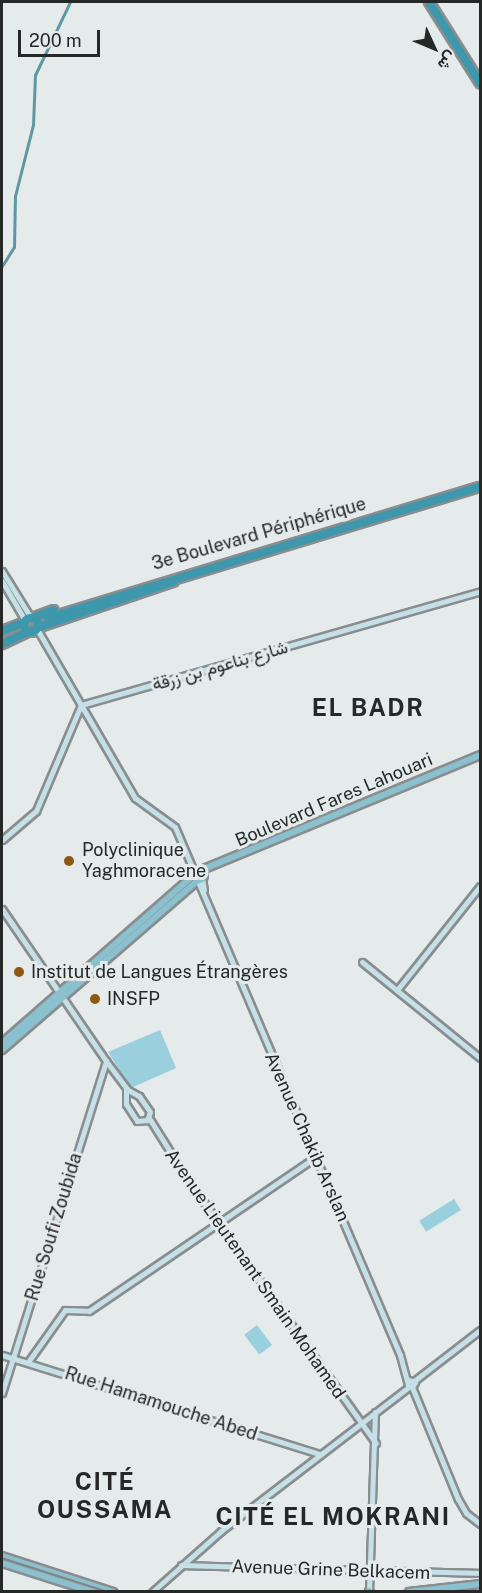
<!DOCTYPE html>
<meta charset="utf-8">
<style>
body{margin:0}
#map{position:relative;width:482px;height:1593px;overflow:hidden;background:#e5eaeb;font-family:"Public Sans",Vazirmatn,sans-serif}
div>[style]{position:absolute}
.green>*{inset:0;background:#9acfdd;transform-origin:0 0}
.canal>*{height:3px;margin:-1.5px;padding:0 1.5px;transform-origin:1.5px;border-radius:1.5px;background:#5f97a5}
.highway-tunnel>*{height:8px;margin-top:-4px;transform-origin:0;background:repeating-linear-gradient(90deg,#bfc3c4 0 8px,transparent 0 12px)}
.roads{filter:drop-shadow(2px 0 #898d8f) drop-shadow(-2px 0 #898d8f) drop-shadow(0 2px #898d8f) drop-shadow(0 -2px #898d8f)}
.secondary>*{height:5px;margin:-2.5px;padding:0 2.5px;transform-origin:2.5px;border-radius:2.5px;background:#c5e0e6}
.primary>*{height:6px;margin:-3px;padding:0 3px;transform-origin:3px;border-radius:3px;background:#8bc1ce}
.primary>.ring{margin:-3px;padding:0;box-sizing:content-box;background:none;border:6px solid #8bc1ce;border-radius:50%}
.highway>*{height:8px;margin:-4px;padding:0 4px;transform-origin:4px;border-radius:4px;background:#3d98ad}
.highway>.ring{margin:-4px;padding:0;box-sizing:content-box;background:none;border:8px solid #3d98ad;border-radius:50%}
.tram>*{height:1.5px;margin:-0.75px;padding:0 0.75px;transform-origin:0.75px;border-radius:0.75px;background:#818485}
.dots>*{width:16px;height:16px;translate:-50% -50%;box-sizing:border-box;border:3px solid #e5eaeb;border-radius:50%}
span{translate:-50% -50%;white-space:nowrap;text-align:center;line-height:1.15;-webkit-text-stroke:6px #e5eaeb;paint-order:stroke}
.street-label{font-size:18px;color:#262828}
.poi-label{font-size:18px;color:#262828}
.left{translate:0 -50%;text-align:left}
.district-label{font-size:24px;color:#262828;font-weight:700;letter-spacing:1.5px}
.frame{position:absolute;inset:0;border:3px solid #262828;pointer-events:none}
.north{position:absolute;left:404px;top:18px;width:60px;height:60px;-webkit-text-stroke:4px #e5eaeb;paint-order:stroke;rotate:134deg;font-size:16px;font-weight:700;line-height:24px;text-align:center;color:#262828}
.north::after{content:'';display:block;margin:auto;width:21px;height:27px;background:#262828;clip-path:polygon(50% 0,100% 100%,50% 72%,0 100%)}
.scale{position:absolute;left:18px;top:30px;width:82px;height:27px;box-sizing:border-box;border:3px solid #262828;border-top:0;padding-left:8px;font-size:18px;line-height:21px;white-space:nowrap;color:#262828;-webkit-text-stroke:4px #e5eaeb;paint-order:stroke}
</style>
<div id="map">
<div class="green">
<div style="clip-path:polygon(160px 1030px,176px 1068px,131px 1088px,108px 1052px)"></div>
<div style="left:454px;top:1199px;width:13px;height:41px;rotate:58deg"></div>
<div style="left:257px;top:1325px;width:25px;height:16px;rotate:53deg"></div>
</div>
<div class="canal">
<div style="left:2px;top:266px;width:22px;rotate:-58deg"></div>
<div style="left:14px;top:247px;width:51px;rotate:-88.9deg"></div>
<div style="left:15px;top:196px;width:73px;rotate:-75.8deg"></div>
<div style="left:33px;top:125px;width:50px;rotate:-87.7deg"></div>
<div style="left:35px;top:75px;width:81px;rotate:-64.4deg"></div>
</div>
<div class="highway-tunnel">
<div style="left:17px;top:629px;width:33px;rotate:-20deg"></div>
</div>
<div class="roads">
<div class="secondary">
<div style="left:2px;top:571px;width:55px;rotate:58.3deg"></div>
<div style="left:2px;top:581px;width:48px;rotate:59.7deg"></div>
<div style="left:37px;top:629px;width:195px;rotate:59.9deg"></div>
<div style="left:135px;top:798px;width:49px;rotate:35.9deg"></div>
<div style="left:175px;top:827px;width:51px;rotate:66.9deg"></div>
<div style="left:2px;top:840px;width:45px;rotate:-40.5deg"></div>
<div style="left:36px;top:811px;width:115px;rotate:-67deg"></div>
<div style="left:81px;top:705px;width:415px;rotate:-15.9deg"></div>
<div style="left:202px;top:878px;width:12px;rotate:81deg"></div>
<div style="left:197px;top:879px;width:517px;rotate:66.9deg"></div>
<div style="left:400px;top:1355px;width:31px;rotate:75deg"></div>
<div style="left:408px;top:1385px;width:4px;rotate:27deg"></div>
<div style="left:412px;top:1387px;width:6px;rotate:-59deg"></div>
<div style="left:415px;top:1382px;width:6px;rotate:-162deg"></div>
<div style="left:2px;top:909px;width:184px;rotate:55.6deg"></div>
<div style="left:106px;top:1061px;width:36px;rotate:53deg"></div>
<div style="left:128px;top:1090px;width:13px;rotate:29deg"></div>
<div style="left:139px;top:1096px;width:19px;rotate:55deg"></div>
<div style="left:150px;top:1112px;width:9px;rotate:111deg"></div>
<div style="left:147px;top:1120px;width:10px;rotate:174deg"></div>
<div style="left:137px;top:1121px;width:20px;rotate:-123deg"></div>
<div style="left:126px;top:1104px;width:16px;rotate:-90deg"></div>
<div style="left:362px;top:962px;width:152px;rotate:39.1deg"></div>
<div style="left:397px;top:990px;width:133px;rotate:-51.4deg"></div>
<div style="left:149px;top:1118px;width:70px;rotate:57.9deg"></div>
<div style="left:186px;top:1177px;width:327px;rotate:54.5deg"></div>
<div style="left:2px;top:1355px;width:333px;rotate:17.3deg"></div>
<div style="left:28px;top:1362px;width:64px;rotate:-54.6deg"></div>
<div style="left:65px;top:1310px;width:24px;rotate:2deg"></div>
<div style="left:89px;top:1311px;width:274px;rotate:-34.2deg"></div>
<div style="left:414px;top:1381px;width:83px;rotate:-37.7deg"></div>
<div style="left:412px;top:1387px;width:121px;rotate:67.7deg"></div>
<div style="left:458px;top:1499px;width:16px;rotate:60deg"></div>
<div style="left:466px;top:1513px;width:18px;rotate:38deg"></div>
<div style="left:2px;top:1393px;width:348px;rotate:-72.6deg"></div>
<div style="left:181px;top:1565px;width:299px;rotate:1.5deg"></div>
<div style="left:152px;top:1592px;width:92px;rotate:-41.5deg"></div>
<div style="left:221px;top:1531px;width:237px;rotate:-37.5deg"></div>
<div style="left:369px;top:1592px;width:180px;rotate:-88.1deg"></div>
</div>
<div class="primary">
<div class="ring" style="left:194.5px;top:870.5px;width:3px;height:3px"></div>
<div style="left:199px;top:871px;width:304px;rotate:-22.4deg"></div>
<div style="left:2px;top:1043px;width:257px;rotate:-41.2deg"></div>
<div style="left:2px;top:1050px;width:259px;rotate:-40.9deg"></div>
<div style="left:2px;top:1556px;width:117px;rotate:18deg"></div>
<div style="left:2px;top:1563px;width:96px;rotate:17.7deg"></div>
<div style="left:369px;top:1591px;width:1px;rotate:45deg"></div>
<div style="left:409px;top:1592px;width:71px;rotate:-6.4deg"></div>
</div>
<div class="highway">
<div style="left:429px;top:2px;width:96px;rotate:57.8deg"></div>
<div style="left:32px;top:618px;width:23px;rotate:-20deg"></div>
<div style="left:48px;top:618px;width:451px;rotate:-16.9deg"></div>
<div class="ring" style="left:24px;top:618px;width:6px;height:6px"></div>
<div style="left:37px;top:628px;width:144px;rotate:-18.7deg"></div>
<div style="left:2px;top:631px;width:25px;rotate:-21deg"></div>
<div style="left:2px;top:644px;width:31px;rotate:-25deg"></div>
</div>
</div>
<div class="tram">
<div style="left:2px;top:1558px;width:111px;rotate:17.8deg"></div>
</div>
<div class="dots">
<div style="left:69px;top:861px;background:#8f570f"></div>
<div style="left:19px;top:972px;background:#8f570f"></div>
<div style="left:95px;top:999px;background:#8f570f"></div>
</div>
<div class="street-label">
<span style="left:259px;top:534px;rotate:-16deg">3e Boulevard Périphérique</span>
<span style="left:220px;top:666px;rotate:-16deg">شارع بناعوم بن زرقة</span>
<span style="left:334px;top:800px;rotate:-23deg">Boulevard Fares Lahouari</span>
<span style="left:307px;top:1137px;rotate:66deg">Avenue Chakib Arslan</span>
<span style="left:54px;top:1227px;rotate:-73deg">Rue Soufi Zoubida</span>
<span style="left:255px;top:1274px;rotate:55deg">Avenue Lieutenant Smain Mohamed</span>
<span style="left:161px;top:1404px;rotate:18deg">Rue Hamamouche Abed</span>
<span style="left:331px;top:1570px;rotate:2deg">Avenue Grine Belkacem</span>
</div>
<div class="poi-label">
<span class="left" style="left:82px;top:861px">Polyclinique<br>Yaghmoracene</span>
<span class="left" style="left:31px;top:972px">Institut de Langues Étrangères</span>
<span class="left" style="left:107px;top:999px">INSFP</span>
</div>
<div class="district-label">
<span style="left:368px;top:708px">EL BADR</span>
<span style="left:105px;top:1496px">CITÉ<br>OUSSAMA</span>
<span style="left:333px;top:1517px">CITÉ EL MOKRANI</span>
</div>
<div class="frame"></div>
<div class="north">ش</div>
<div class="scale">200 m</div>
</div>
